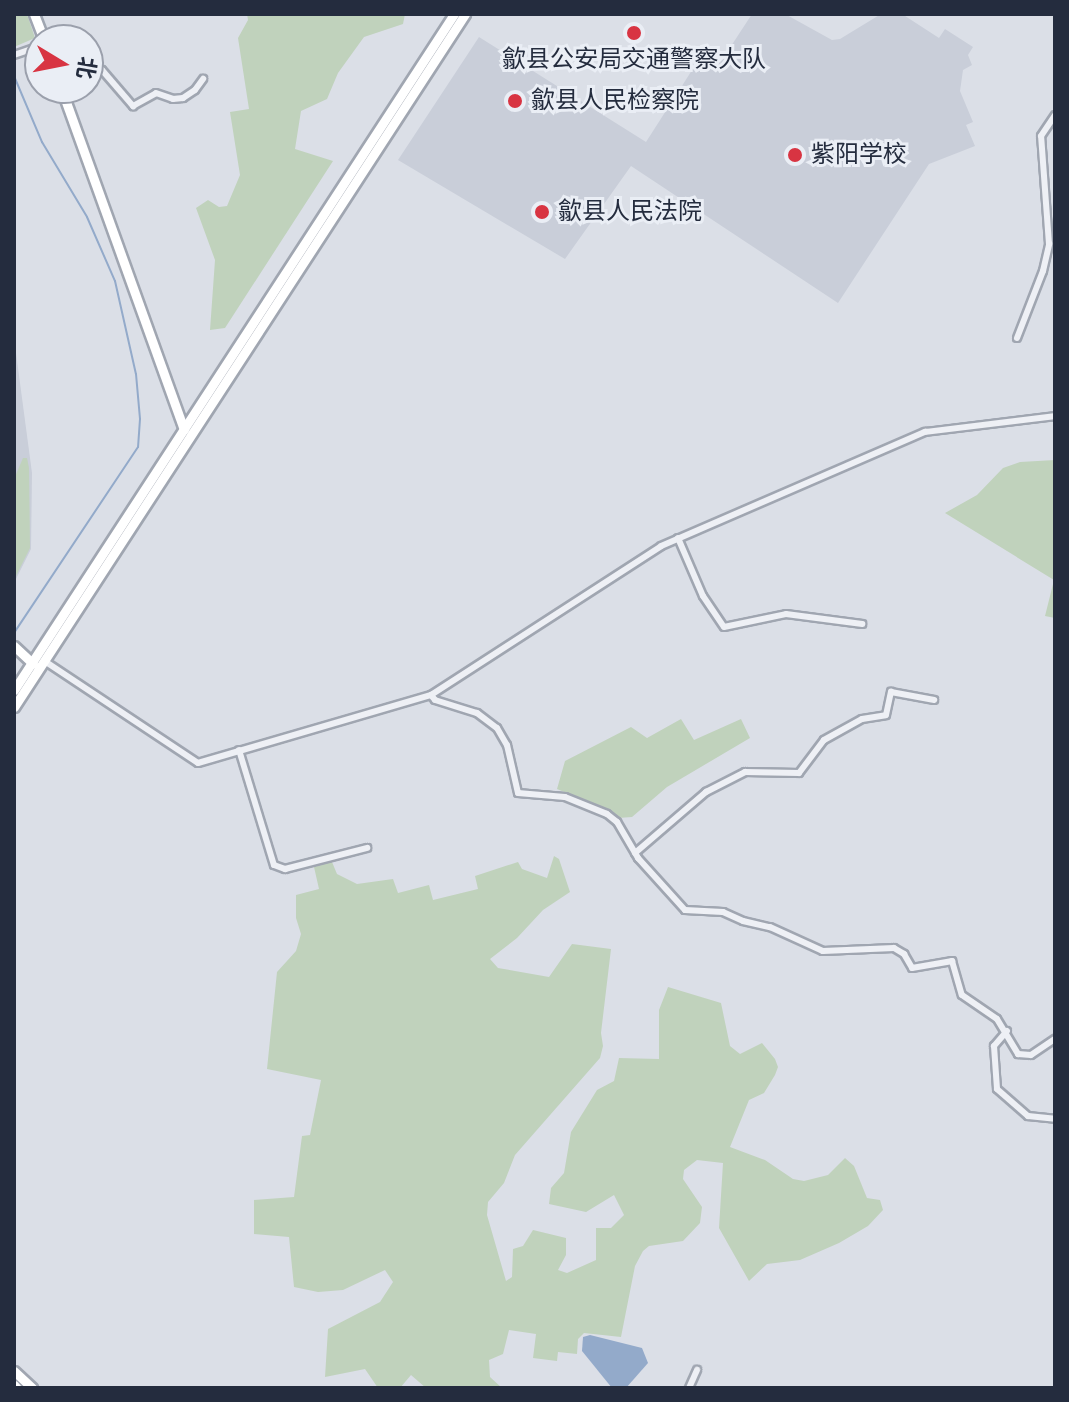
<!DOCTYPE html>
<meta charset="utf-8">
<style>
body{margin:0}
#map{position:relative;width:1069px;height:1402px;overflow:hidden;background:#dbdfe7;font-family:"Fira Sans","Noto Sans SC",sans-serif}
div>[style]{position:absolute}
.built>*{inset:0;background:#c9ced9}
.green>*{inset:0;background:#c0d2bc}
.water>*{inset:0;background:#93aaca}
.stream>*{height:2px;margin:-1px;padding:0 1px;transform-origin:1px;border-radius:1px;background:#93aaca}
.roads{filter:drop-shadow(2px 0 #a0a6b1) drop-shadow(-2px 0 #a0a6b1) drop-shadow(0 2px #a0a6b1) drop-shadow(0 -2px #a0a6b1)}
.street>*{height:6px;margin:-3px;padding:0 3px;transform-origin:3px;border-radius:3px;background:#eef0f5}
.secondary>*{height:9px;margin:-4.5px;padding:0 4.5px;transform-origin:4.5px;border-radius:4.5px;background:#fff}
.dots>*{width:22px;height:22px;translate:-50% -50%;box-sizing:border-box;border:4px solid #eaeef5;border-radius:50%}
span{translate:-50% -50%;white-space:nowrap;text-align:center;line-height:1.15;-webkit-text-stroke:6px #eaeef5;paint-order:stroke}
.poi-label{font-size:24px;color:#242c3e}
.left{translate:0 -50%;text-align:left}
.frame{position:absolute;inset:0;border:16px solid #242c3e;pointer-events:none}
.north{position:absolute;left:24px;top:24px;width:80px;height:80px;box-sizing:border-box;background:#eaeef5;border:2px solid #9ba0ac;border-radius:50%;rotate:100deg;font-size:22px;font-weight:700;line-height:32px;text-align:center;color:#242c3e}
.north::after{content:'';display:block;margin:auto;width:28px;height:36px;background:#d83442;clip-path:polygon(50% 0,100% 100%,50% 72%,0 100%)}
</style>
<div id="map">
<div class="built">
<div style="clip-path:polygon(752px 14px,785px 14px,832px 40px,840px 39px,881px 14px,902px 14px,939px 38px,945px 29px,973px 47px,968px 55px,972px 65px,963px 70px,960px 91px,973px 122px,966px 125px,975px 146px,929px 164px,838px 303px,631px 166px,565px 259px,398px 160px,479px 37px,646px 142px,703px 53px,720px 63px)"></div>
<div style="clip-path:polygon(14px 338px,32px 473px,31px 549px,14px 583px)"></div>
</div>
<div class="green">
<div style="clip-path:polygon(14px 14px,27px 14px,35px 38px,14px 47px)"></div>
<div style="clip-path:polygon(247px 14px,405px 14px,403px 24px,364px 37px,338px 73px,327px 99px,301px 111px,295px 149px,333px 161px,225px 328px,210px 330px,215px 260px,196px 208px,208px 200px,219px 207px,227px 206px,240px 175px,230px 112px,249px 109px,238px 38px,248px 20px)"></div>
<div style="clip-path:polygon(23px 458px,27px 458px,29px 468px,30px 548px,14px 580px,14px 479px)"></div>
<div style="clip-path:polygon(1055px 460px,1053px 566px,1055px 568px,1055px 618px,1045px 616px,1054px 580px,945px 513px,977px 495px,1003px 468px,1020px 462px)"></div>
<div style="clip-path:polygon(681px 719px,694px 740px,741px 719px,750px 738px,667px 787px,632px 817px,618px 818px,611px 811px,557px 789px,565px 761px,631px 727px,647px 738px)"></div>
<div style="clip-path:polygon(554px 856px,559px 859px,570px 892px,543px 910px,517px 938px,490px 959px,498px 968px,549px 977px,572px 944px,611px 949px,601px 1033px,603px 1046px,600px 1058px,515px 1155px,504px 1183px,488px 1202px,487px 1215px,506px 1281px,512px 1277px,513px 1249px,523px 1246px,533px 1230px,566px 1238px,566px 1255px,558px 1270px,567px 1273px,596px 1260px,596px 1228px,611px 1228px,624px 1215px,614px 1195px,586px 1212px,549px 1204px,551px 1188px,564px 1173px,571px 1132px,597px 1090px,614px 1081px,619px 1058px,659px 1059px,659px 1010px,668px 987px,721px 1003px,730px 1046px,740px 1054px,762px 1043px,775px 1059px,778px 1067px,775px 1075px,764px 1093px,749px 1100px,730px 1147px,765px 1160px,793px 1179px,804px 1181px,828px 1175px,845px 1158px,854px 1166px,867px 1198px,880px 1200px,883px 1210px,868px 1226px,839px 1243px,800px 1260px,767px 1264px,749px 1281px,719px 1228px,723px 1163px,697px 1160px,684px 1170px,683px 1179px,702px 1207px,700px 1223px,683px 1241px,649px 1246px,643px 1251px,635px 1266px,621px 1337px,584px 1333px,578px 1339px,577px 1354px,558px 1352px,557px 1361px,533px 1358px,536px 1334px,509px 1330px,503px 1354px,489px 1360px,490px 1377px,502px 1388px,426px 1388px,411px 1375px,400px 1388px,378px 1388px,365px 1369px,325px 1377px,328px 1329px,380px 1302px,393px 1282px,385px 1270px,343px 1290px,318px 1292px,294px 1287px,289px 1237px,254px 1234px,254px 1200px,294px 1197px,302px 1136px,310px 1135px,321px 1080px,267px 1069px,277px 972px,296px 951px,301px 934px,296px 918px,296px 895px,319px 889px,314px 867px,332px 862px,337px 874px,357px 884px,393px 879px,398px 893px,429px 885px,433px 900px,478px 889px,475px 876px,518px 862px,522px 869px,547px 878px)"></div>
</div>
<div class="water">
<div style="clip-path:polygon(590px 1335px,642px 1348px,648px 1363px,626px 1388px,612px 1388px,582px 1351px,583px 1337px)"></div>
</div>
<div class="stream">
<div style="left:14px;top:76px;width:72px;rotate:67deg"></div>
<div style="left:42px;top:142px;width:87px;rotate:59deg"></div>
<div style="left:87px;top:217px;width:70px;rotate:66.4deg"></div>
<div style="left:115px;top:281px;width:95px;rotate:77.3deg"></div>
<div style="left:136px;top:374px;width:45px;rotate:84.9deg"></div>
<div style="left:140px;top:419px;width:28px;rotate:94deg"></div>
<div style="left:138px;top:447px;width:224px;rotate:123.7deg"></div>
</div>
<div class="roads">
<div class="street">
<div style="left:14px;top:55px;width:28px;rotate:-19deg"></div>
<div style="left:88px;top:67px;width:14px;rotate:12deg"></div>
<div style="left:102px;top:70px;width:48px;rotate:49.3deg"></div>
<div style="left:133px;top:106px;width:26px;rotate:-29deg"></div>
<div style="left:156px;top:93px;width:18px;rotate:19deg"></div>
<div style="left:173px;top:99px;width:10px;rotate:-6deg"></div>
<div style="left:183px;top:98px;width:14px;rotate:-34deg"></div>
<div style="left:195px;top:90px;width:14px;rotate:-54deg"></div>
<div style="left:1017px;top:338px;width:72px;rotate:-68.8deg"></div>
<div style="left:1043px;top:271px;width:28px;rotate:-77deg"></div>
<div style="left:1049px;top:244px;width:108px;rotate:-94.2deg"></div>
<div style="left:1041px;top:136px;width:25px;rotate:-56deg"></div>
<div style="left:678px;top:538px;width:63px;rotate:66.7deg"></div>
<div style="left:703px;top:596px;width:37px;rotate:56deg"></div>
<div style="left:724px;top:627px;width:63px;rotate:-11.8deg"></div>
<div style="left:786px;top:614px;width:77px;rotate:7.5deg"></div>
<div style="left:46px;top:662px;width:182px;rotate:33.6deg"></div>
<div style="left:198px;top:763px;width:243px;rotate:-16.3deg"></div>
<div style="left:431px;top:695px;width:274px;rotate:-32.9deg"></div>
<div style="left:661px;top:546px;width:288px;rotate:-23.4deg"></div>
<div style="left:925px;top:432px;width:131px;rotate:-7deg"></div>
<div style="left:431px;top:695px;width:6px;rotate:51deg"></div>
<div style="left:435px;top:700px;width:44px;rotate:17.2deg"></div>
<div style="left:477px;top:713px;width:25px;rotate:37deg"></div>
<div style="left:497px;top:728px;width:20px;rotate:60deg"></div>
<div style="left:507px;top:745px;width:49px;rotate:77.1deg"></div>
<div style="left:518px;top:793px;width:47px;rotate:4.9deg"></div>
<div style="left:565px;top:797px;width:45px;rotate:22deg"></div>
<div style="left:607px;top:814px;width:13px;rotate:39deg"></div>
<div style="left:617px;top:822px;width:42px;rotate:59.7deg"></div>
<div style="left:638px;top:858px;width:70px;rotate:47.9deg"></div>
<div style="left:685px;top:910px;width:38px;rotate:3deg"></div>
<div style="left:723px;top:912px;width:22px;rotate:24deg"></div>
<div style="left:743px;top:921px;width:28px;rotate:13deg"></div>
<div style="left:770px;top:927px;width:58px;rotate:24.4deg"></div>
<div style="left:823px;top:951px;width:71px;rotate:-2.4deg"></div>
<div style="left:894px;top:948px;width:12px;rotate:31deg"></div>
<div style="left:904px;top:954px;width:16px;rotate:60deg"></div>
<div style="left:912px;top:968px;width:41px;rotate:-9.9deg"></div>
<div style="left:952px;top:961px;width:35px;rotate:74deg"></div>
<div style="left:962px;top:995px;width:42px;rotate:34.4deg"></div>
<div style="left:997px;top:1019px;width:41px;rotate:59deg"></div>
<div style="left:1018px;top:1054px;width:13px;rotate:4deg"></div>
<div style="left:1031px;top:1055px;width:29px;rotate:-34deg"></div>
<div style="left:239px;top:750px;width:120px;rotate:73.1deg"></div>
<div style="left:274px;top:865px;width:12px;rotate:20deg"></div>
<div style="left:285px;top:869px;width:85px;rotate:-14.4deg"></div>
<div style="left:635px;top:853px;width:94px;rotate:-40.7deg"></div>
<div style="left:706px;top:792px;width:44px;rotate:-27.1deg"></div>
<div style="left:745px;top:772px;width:54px;rotate:1.1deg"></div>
<div style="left:799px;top:773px;width:41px;rotate:-52.9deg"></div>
<div style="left:824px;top:740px;width:43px;rotate:-28.9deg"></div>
<div style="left:862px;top:719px;width:24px;rotate:-9deg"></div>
<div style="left:886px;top:715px;width:24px;rotate:-78deg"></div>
<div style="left:891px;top:692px;width:44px;rotate:10.5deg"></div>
<div style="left:1007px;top:1031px;width:20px;rotate:131deg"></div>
<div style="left:994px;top:1046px;width:43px;rotate:86deg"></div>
<div style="left:997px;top:1089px;width:41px;rotate:41.1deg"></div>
<div style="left:1028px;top:1116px;width:27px;rotate:6deg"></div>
<div style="left:689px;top:1388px;width:20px;rotate:-66deg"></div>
</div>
<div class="secondary">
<div style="left:34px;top:14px;width:28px;rotate:69deg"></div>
<div style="left:61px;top:88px;width:363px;rotate:70.2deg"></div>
<div style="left:14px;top:646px;width:26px;rotate:43deg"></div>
<div style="left:14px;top:690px;width:807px;rotate:-56.94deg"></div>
<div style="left:14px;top:707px;width:827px;rotate:-56.94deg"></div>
<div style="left:14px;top:1371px;width:25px;rotate:43deg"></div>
<div style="left:14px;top:1385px;width:4px;rotate:45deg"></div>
</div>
</div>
<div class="dots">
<div style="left:634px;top:33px;background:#d83442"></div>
<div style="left:515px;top:101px;background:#d83442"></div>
<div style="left:795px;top:155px;background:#d83442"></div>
<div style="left:542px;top:212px;background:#d83442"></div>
</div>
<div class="poi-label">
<span style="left:634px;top:60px">歙县公安局交通警察大队</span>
<span class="left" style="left:531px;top:101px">歙县人民检察院</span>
<span class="left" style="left:811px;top:155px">紫阳学校</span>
<span class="left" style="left:558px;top:212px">歙县人民法院</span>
</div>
<div class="frame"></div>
<div class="north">北</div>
</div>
